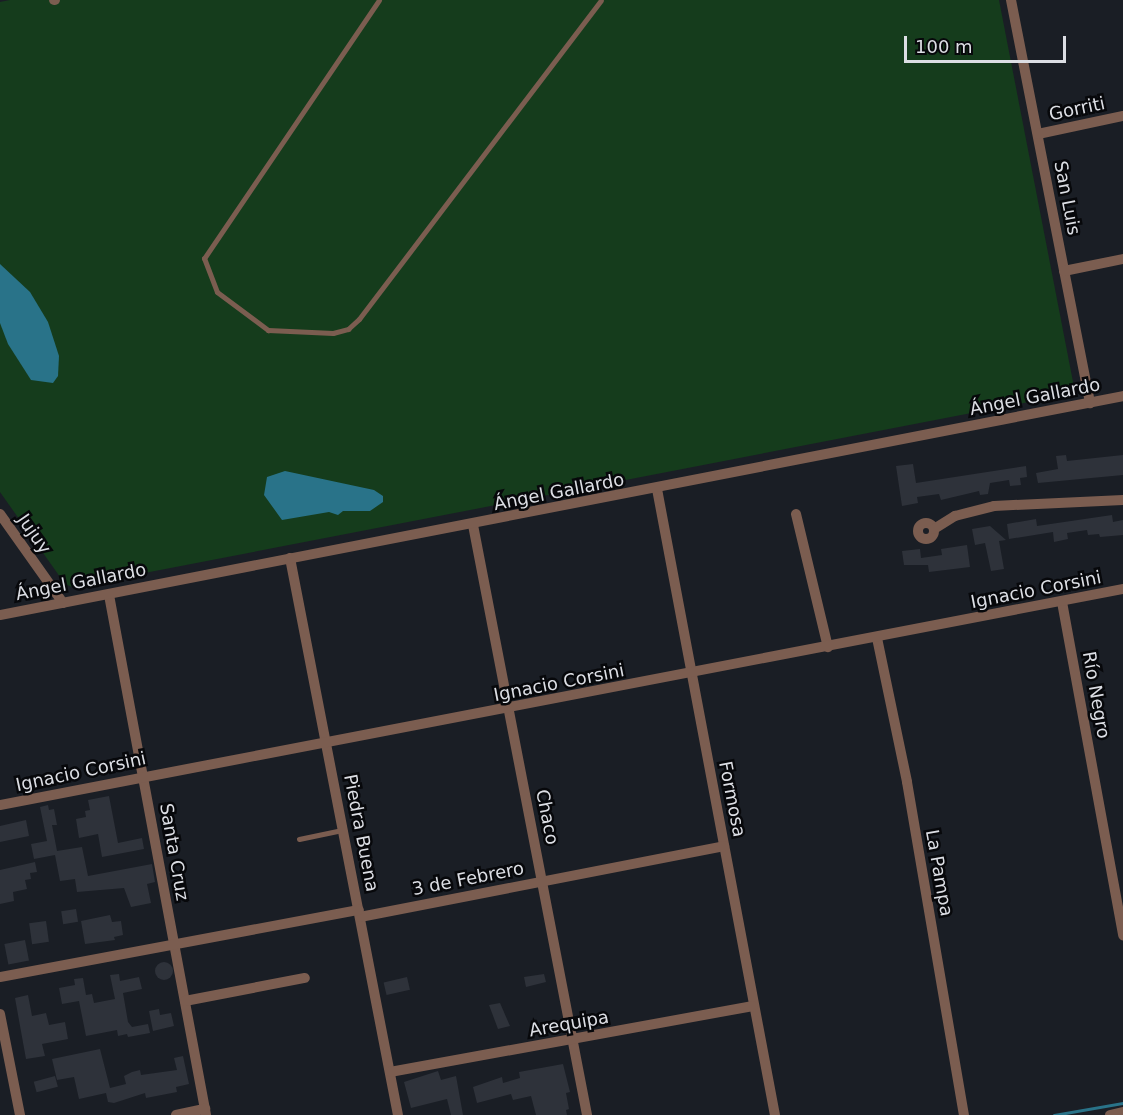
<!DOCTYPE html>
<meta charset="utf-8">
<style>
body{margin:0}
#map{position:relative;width:1123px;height:1115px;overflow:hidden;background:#1a1e25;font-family:"DejaVu Sans",sans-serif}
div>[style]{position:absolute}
.green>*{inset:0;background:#153c1c}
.water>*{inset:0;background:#297389}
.stream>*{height:3px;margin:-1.5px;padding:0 1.5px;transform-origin:1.5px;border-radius:1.5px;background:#297389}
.building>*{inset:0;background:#2e323a;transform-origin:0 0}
.round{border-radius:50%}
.lane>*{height:5px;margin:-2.5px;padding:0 2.5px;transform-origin:2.5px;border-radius:2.5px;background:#7b5d50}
.street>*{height:10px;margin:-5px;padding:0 5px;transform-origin:5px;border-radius:5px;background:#7b5d50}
.street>.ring{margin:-5px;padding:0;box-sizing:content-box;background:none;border:10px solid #7b5d50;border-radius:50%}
span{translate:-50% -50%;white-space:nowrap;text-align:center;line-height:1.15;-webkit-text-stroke:5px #07080b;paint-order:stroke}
.street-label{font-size:18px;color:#dcdee4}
.scale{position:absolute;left:904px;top:36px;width:162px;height:27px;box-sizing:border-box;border:3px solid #dcdee4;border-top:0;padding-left:8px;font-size:18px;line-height:21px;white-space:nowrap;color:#dcdee4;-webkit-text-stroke:4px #07080b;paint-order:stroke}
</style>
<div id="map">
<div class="green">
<div style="clip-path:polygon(10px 0,999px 0,1074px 387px,1070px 394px,72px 587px,65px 584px,0 492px,0 2px)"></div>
</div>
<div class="water">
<div style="clip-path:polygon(0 264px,30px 292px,48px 322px,59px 356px,58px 376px,53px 383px,31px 380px,8px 344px,0 323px)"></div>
<div style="clip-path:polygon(285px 471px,374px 490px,383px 496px,383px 502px,370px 511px,343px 511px,338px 515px,329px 512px,282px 520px,264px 495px,267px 477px)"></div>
</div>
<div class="stream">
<div style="left:1054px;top:1115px;width:70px;rotate:-9.9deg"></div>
</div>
<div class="building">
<div style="clip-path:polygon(1066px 455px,1067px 461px,1123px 455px,1123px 475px,1038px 483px,1036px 473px,1058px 469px,1056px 456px)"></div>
<div style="clip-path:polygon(913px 464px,916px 483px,1026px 466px,1027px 477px,1020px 478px,1021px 485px,1010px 486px,1009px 480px,990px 483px,988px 494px,980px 495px,979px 491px,941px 500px,939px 494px,917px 497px,918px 503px,902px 506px,896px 466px)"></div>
<div style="clip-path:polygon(1112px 515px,1113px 522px,1123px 520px,1123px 535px,1100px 537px,1099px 534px,1088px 535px,1087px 530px,1067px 533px,1068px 539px,1054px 542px,1053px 532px,1009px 539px,1007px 524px,1036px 519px,1037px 526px)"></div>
<div style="clip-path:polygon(990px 526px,1006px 540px,999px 541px,1004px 569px,991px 571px,985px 543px,975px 545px,972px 529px)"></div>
<div style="clip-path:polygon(967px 545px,970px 567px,929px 572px,928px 565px,904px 565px,902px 551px,920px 549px,921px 558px,942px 555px,941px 549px)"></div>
<div style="clip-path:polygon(109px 796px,118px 843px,142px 838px,144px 849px,102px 857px,98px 834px,79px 838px,76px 819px,86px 817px,85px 811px,90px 810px,88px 800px)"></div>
<div style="clip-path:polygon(48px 805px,49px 810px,54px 809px,57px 825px,52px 825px,57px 851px,82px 847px,88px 876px,152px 864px,155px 882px,147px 884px,151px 903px,131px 907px,124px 888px,77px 892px,75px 879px,60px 881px,55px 855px,34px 859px,31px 844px,47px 841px,40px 807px)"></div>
<div style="clip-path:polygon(26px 820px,29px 836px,0 842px,0 826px)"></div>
<div style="clip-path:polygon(35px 862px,37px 872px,30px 873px,31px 879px,25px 880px,27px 889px,13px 892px,14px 901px,0 904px,0 870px)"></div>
<div style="left:76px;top:909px;width:13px;height:15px;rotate:81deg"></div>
<div style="clip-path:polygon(110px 915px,112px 922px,121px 921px,123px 935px,114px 937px,115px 940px,85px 944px,81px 921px)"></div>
<div style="left:46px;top:921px;width:21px;height:17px;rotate:82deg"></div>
<div style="left:25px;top:940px;width:21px;height:21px;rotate:79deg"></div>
<div class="round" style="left:155px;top:962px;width:18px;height:18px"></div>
<div style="clip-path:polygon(119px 974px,120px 981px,139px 977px,142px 989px,123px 993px,128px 1022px,132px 1027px,148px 1024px,150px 1033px,128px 1037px,127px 1034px,118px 1036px,117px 1030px,86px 1036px,79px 1001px,62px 1004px,59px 988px,75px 985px,74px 979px,83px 978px,86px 995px,92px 994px,94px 1003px,115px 999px,110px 975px)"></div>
<div style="clip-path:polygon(544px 974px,546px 982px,526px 987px,524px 977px)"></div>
<div style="left:407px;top:977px;width:13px;height:24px;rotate:77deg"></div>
<div style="clip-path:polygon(28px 995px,32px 1016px,46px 1013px,49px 1025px,65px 1022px,68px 1039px,42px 1044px,45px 1056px,26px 1059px,15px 998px)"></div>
<div style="clip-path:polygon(500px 1003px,510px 1026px,498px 1029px,489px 1005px)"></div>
<div style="clip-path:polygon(159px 1009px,160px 1015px,171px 1013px,174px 1026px,153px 1031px,149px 1011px)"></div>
<div style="clip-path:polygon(100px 1049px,110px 1088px,126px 1084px,124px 1076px,132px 1072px,140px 1070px,141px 1075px,177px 1070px,174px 1058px,183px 1056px,189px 1084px,176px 1087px,177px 1092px,146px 1098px,145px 1093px,114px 1103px,108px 1102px,106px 1093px,79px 1099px,74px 1077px,57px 1080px,52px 1059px)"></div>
<div style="clip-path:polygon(563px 1064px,570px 1092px,566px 1093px,569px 1109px,566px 1110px,567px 1115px,536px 1115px,531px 1096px,513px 1100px,511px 1094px,477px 1103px,473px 1087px,502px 1077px,503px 1083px,520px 1078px,519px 1072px)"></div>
<div style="clip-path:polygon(438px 1071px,441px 1080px,456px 1076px,463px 1115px,451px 1115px,447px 1099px,411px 1108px,404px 1082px)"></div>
<div style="left:55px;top:1076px;width:11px;height:22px;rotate:75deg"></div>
</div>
<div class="lane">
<div style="left:379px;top:0;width:312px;rotate:124.1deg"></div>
<div style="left:204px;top:258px;width:36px;rotate:69deg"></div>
<div style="left:217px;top:292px;width:64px;rotate:36.7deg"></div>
<div style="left:268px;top:330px;width:65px;rotate:2.6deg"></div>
<div style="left:333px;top:333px;width:16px;rotate:-15deg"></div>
<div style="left:348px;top:329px;width:15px;rotate:-42deg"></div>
<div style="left:359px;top:319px;width:400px;rotate:-52.8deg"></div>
<div style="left:299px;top:839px;width:44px;rotate:-11.8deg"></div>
</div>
<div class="street">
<div style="left:54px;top:0;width:1px"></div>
<div style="left:1011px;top:0;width:411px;rotate:78.9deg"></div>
<div style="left:1038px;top:134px;width:87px;rotate:-12deg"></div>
<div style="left:1064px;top:271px;width:60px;rotate:-11.5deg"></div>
<div style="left:657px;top:489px;width:637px;rotate:79.33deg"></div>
<div style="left:0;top:514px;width:109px;rotate:54.7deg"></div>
<div style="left:796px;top:514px;width:137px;rotate:76.5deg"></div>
<div class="ring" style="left:918px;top:523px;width:6px;height:6px"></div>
<div style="left:473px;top:525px;width:601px;rotate:79.06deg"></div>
<div style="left:934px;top:529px;width:25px;rotate:-32deg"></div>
<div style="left:955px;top:516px;width:40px;rotate:-14.4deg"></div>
<div style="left:994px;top:506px;width:129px;rotate:-2.7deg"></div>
<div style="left:290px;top:558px;width:567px;rotate:79.03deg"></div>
<div style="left:109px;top:595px;width:529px;rotate:79.43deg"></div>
<div style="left:1062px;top:602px;width:339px;rotate:79.6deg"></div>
<div style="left:0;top:615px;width:1144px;rotate:-11.03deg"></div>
<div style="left:877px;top:638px;width:147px;rotate:78.2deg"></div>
<div style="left:907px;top:782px;width:338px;rotate:80.3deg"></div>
<div style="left:0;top:805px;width:1144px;rotate:-10.89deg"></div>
<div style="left:360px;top:917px;width:371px;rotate:-11deg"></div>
<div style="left:0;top:977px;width:365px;rotate:-10.6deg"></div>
<div style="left:185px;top:1001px;width:122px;rotate:-10.9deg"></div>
<div style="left:0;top:1014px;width:103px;rotate:78.8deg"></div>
<div style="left:390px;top:1072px;width:369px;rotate:-10.3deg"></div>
<div style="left:176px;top:1115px;width:30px;rotate:-12deg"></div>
<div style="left:1110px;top:1115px;width:13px;rotate:-13deg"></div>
</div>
<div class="street-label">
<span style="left:1077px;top:109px;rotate:-12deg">Gorriti</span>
<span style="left:1067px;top:198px;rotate:79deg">San Luis</span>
<span style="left:1035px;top:397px;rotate:-11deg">Ángel Gallardo</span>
<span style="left:559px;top:492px;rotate:-11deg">Ángel Gallardo</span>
<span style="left:34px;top:534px;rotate:55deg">Jujuy</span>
<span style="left:81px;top:582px;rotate:-11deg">Ángel Gallardo</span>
<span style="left:1036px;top:590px;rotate:-11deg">Ignacio Corsini</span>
<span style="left:559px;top:683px;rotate:-11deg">Ignacio Corsini</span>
<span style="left:1096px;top:695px;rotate:80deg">Río Negro</span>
<span style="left:81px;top:772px;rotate:-12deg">Ignacio Corsini</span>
<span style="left:732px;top:799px;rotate:79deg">Formosa</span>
<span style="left:547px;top:817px;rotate:79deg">Chaco</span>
<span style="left:361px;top:833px;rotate:79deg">Piedra Buena</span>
<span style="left:174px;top:852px;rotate:80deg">Santa Cruz</span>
<span style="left:939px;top:873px;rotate:80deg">La Pampa</span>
<span style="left:468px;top:879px;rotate:-11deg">3 de Febrero</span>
<span style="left:569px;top:1024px;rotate:-10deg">Arequipa</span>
</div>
<div class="scale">100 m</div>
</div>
